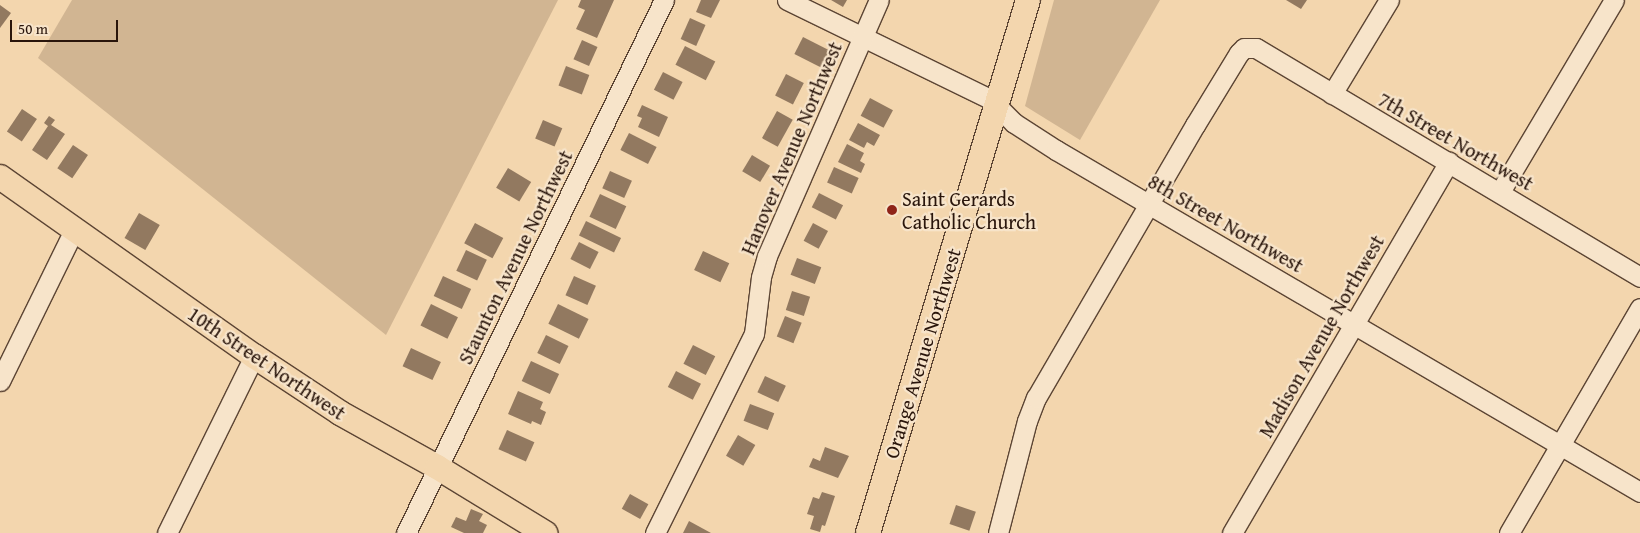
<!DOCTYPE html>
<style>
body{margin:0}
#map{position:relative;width:1640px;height:533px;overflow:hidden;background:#f3d6ae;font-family:"Gentium Book Plus",serif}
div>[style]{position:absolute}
.green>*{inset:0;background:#d1b592}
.building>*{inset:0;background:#927960;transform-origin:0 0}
.roads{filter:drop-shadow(1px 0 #5c4534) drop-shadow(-1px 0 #5c4534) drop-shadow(0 1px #5c4534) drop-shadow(0 -1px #5c4534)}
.minor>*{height:19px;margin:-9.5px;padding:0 9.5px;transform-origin:9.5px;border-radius:9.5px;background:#f7e4ca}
.major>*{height:24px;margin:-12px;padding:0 12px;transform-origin:12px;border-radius:12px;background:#f3d6ae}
.dots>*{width:14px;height:14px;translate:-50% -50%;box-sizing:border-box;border:2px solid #f7e4ca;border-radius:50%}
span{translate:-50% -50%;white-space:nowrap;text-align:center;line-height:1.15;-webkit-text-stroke:4.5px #f7e4ca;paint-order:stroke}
.street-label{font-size:20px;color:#29150b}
.poi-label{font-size:20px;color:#29150b}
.left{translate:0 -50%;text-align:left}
.scale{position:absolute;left:10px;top:20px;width:108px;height:22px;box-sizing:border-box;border:2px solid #29150b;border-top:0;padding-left:6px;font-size:15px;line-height:18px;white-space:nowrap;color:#29150b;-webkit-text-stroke:4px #f7e4ca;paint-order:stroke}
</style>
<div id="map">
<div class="green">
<div style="clip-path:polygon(72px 0,558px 0,386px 335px,38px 58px)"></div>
<div style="clip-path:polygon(1054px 0,1160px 0,1080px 140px,1025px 106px)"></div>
</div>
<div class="building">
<div style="clip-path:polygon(581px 0,614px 0,597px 38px,576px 29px,585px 10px,578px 7px)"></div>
<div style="clip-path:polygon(701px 0,720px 0,711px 18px,696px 12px)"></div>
<div style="clip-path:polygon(831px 0,847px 0,843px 7px)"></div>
<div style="clip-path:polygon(1286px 0,1307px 0,1301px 9px)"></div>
<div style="clip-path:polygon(0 5px,11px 13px,0 28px)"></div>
<div style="left:690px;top:18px;width:17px;height:23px;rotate:24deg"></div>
<div style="left:803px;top:37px;width:31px;height:19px;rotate:27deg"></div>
<div style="left:582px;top:40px;width:17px;height:21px;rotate:24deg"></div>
<div style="left:685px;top:46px;width:34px;height:21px;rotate:27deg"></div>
<div style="left:566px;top:66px;width:25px;height:21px;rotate:21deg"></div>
<div style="left:663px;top:72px;width:22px;height:20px;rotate:27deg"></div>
<div style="left:786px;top:74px;width:20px;height:24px;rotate:27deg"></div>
<div style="left:870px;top:98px;width:26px;height:20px;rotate:28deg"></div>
<div style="clip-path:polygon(642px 105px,668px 117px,659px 137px,638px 127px,642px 118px,637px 116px)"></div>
<div style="left:22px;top:109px;width:18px;height:27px;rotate:34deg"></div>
<div style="left:777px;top:111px;width:18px;height:31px;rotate:29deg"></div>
<div style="clip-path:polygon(49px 116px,55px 120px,51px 125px,65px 134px,47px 160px,32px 150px,48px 126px,44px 123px)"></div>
<div style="left:543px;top:120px;width:21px;height:20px;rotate:23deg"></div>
<div style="clip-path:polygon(858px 123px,880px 135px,874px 146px,867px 142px,864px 148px,849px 140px)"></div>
<div style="left:629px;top:133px;width:31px;height:19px;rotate:27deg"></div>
<div style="clip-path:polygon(847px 144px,864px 153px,860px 161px,865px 164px,861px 173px,838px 162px)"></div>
<div style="left:73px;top:145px;width:18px;height:28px;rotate:34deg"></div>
<div style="left:752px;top:155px;width:21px;height:19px;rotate:31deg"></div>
<div style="left:834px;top:167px;width:27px;height:17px;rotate:24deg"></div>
<div style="left:508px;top:168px;width:27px;height:23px;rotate:31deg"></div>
<div style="left:610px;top:171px;width:24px;height:19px;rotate:24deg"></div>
<div style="left:819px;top:193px;width:27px;height:16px;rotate:27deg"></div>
<div style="left:600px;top:194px;width:29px;height:25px;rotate:25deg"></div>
<div style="left:139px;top:213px;width:24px;height:29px;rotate:30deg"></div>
<div style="left:586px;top:221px;width:39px;height:16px;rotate:26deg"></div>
<div style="left:475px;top:223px;width:32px;height:23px;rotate:28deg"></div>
<div style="left:813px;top:223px;width:17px;height:20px;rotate:28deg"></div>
<div style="left:579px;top:242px;width:22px;height:19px;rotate:27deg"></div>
<div style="left:466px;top:250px;width:23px;height:23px;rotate:25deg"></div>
<div style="left:703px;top:251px;width:29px;height:21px;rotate:25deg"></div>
<div style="left:797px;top:258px;width:26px;height:18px;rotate:21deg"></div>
<div style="left:443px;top:276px;width:31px;height:22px;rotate:25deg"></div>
<div style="left:574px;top:276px;width:24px;height:21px;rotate:24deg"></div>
<div style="left:792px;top:291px;width:19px;height:20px;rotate:18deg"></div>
<div style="left:431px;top:304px;width:30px;height:24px;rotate:26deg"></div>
<div style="left:558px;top:304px;width:34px;height:22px;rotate:26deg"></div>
<div style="left:785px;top:316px;width:18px;height:22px;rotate:22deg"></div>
<div style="left:546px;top:335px;width:25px;height:20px;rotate:26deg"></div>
<div style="left:693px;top:345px;width:25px;height:21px;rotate:27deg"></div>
<div style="left:411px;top:348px;width:33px;height:20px;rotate:25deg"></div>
<div style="left:531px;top:361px;width:31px;height:22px;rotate:25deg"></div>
<div style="left:676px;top:371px;width:28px;height:18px;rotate:27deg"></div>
<div style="left:765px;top:376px;width:23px;height:18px;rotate:25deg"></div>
<div style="clip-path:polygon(518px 391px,543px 402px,540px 409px,546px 412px,541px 425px,532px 421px,531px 424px,508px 414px)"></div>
<div style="left:750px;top:404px;width:26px;height:18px;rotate:21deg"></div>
<div style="left:507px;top:430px;width:30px;height:21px;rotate:24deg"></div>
<div style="left:738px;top:435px;width:20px;height:24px;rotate:30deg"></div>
<div style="clip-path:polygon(825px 447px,849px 456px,838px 478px,809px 467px,813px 458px,820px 461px)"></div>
<div style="clip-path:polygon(822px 492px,835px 496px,825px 526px,822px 525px,820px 532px,810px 529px,814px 516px,807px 514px,813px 497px,819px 499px)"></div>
<div style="left:630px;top:494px;width:21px;height:17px;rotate:29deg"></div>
<div style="left:956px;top:505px;width:21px;height:20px;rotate:19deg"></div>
<div style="clip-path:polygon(471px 509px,483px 514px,479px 521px,487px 525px,483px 533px,464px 533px,451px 527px,456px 517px,466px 521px)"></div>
<div style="clip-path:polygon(689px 521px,711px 533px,683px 533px)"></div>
</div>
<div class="roads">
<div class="minor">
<div style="left:787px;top:0;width:226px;rotate:26deg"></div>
<div style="left:990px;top:99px;width:34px;rotate:45deg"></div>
<div style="left:1014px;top:123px;width:50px;rotate:32.7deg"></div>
<div style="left:1056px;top:150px;width:677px;rotate:30.35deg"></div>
<div style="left:1332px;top:94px;width:110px;rotate:-58.8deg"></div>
<div style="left:1500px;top:192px;width:223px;rotate:-59.3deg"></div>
<div style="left:0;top:381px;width:168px;rotate:-63.9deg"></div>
<div style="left:167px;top:533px;width:197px;rotate:-63.8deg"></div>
<div style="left:406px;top:533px;width:592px;rotate:-64.17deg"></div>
<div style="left:655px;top:533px;width:222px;rotate:-63.6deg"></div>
<div style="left:754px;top:334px;width:57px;rotate:-83deg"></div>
<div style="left:761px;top:277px;width:22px;rotate:-74deg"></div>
<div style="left:767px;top:256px;width:279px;rotate:-66.4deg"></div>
<div style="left:998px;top:533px;width:116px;rotate:-75.5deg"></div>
<div style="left:1027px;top:421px;width:25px;rotate:-69deg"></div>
<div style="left:1036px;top:398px;width:316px;rotate:-59.8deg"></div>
<div style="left:1195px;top:125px;width:84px;rotate:-58.6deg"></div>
<div style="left:1239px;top:53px;width:7px;rotate:-45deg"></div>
<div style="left:1244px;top:48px;width:12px"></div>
<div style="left:1256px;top:48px;width:447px;rotate:30.8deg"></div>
<div style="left:1232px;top:533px;width:430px;rotate:-59.7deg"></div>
<div style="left:1509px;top:533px;width:260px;rotate:-59.8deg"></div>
</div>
<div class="major">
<div style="left:0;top:177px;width:311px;rotate:35.2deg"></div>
<div style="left:254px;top:356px;width:103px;rotate:33.5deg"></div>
<div style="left:340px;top:413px;width:111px;rotate:29.1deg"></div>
<div style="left:437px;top:467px;width:127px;rotate:31.4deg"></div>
<div style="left:868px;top:533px;width:556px;rotate:-73.29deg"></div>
</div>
</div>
<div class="dots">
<div style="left:892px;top:210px;background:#8f2418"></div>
</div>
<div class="street-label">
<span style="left:1456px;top:141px;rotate:30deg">7th Street Northwest</span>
<span style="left:791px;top:148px;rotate:-67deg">Hanover Avenue Northwest</span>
<span style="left:1226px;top:223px;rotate:30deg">8th Street Northwest</span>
<span style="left:515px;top:257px;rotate:-64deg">Staunton Avenue Northwest</span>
<span style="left:1321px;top:336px;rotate:-60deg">Madison Avenue Northwest</span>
<span style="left:922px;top:353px;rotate:-73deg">Orange Avenue Northwest</span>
<span style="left:267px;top:363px;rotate:34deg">10th Street Northwest</span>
</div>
<div class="poi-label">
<span class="left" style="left:902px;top:210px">Saint Gerards<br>Catholic Church</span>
</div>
<div class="scale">50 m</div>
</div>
